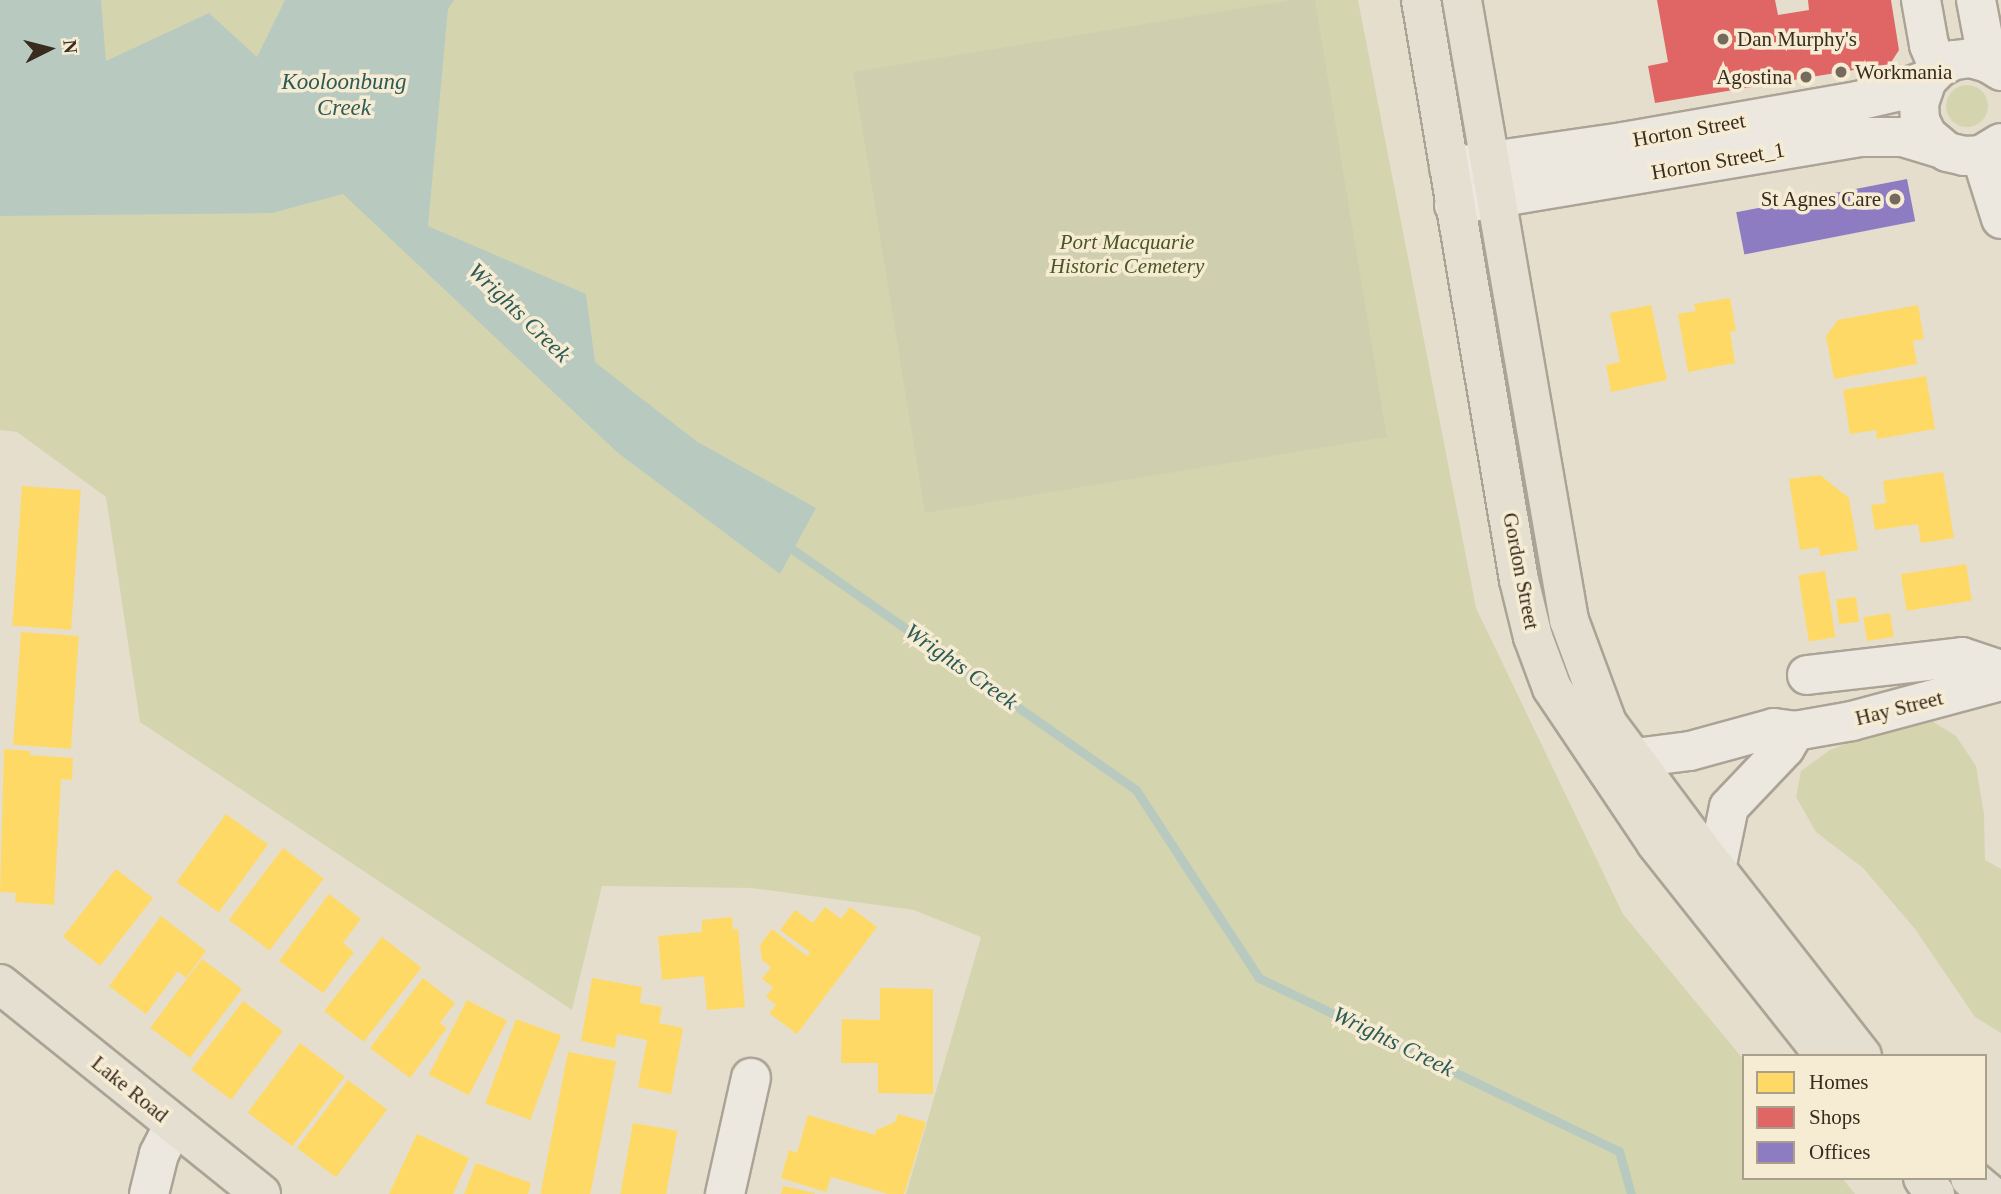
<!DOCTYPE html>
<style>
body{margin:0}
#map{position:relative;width:2001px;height:1194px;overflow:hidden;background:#e5decd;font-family:"Times New Roman",serif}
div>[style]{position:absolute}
.green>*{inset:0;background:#d4d5af}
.round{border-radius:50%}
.cemetery>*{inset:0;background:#cfcfaf}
.water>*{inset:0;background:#b8cac0}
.homes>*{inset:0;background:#ffd966;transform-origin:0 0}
.shops>*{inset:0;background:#e06666}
.offices>*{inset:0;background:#8e7cc3;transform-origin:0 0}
.stream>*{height:9px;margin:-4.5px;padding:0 4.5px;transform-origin:4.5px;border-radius:4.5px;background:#b8cac0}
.roads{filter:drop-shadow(2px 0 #aaa396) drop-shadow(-2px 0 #aaa396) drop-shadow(0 2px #aaa396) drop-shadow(0 -2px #aaa396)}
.minor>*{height:38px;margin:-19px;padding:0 19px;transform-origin:19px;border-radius:19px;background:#ede8df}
.major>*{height:38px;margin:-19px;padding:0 19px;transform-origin:19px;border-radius:19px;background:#e4dfd0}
.dots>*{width:19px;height:19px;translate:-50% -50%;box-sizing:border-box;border:4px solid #f6ecd3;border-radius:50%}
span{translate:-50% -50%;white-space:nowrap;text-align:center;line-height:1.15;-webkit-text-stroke:7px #f6ecd3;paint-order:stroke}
.poi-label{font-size:21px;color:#392b1e}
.left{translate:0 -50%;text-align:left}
.right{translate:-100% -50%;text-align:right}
.street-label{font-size:21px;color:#392b1e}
.park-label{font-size:21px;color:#495624;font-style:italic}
.water-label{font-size:23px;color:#2c5a57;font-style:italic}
.legend{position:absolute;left:1742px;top:1054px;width:245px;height:126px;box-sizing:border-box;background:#f6ecd3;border:2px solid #aa9f8b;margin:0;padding:9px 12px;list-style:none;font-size:21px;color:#392b1e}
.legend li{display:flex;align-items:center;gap:14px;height:35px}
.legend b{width:35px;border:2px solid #aa9f8b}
.north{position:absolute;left:14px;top:14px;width:70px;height:70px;-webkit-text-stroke:5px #f6ecd3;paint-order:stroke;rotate:84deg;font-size:19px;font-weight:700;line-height:28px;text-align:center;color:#392b1e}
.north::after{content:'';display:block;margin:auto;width:24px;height:32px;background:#392b1e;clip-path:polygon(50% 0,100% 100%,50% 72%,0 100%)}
</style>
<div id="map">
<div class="green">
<div style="clip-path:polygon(0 0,1358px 0,1476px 608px,1623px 914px,1744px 1060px,1744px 1178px,1842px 1178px,1855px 1194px,906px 1194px,981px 937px,914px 910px,752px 888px,602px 886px,572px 1010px,140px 722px,106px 497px,17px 432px,0 430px)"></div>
<div class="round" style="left:1946px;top:85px;width:42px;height:42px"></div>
<div style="clip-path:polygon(1932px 721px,1956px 736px,1976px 766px,1984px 814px,1985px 860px,2001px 869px,2001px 1033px,1975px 1017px,1915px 929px,1863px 868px,1816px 832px,1796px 797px,1801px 771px,1830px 750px,1897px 724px)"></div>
</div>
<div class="cemetery">
<div style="clip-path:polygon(1291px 0,1315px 0,1387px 437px,925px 513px,853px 72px)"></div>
</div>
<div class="water">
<div style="clip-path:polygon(0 0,101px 0,106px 61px,209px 13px,257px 57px,285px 0,454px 0,448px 9px,428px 226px,586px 294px,595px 362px,696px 441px,816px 508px,780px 574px,618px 453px,343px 194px,272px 213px,0 216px)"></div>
</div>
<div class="homes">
<div style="clip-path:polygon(1730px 298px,1736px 331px,1730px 332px,1735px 363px,1688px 372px,1678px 314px,1696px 311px,1694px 304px)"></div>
<div style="clip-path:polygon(1651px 305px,1667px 380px,1611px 392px,1606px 365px,1620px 362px,1610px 313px)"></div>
<div style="clip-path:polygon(1918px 305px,1924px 339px,1913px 341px,1917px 364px,1834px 379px,1826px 336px,1838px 320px)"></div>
<div style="clip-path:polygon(1926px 376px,1935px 429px,1877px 439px,1876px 430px,1850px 434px,1843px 390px)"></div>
<div style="clip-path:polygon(1943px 472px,1954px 538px,1921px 543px,1918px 524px,1875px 530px,1871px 505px,1886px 503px,1883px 481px)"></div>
<div style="clip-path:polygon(1820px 475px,1849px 498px,1858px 550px,1820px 556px,1819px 547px,1800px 550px,1789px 479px)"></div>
<div style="left:22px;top:486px;width:59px;height:140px;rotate:4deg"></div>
<div style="left:1966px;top:564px;width:37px;height:66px;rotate:81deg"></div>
<div style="left:1825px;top:571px;width:67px;height:27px;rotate:81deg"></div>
<div style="left:1856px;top:597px;width:25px;height:20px;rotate:83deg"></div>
<div style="left:1890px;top:613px;width:24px;height:27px;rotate:81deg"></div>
<div style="left:21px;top:632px;width:58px;height:113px;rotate:4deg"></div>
<div style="clip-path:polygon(4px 749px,30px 751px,30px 755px,73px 758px,72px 780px,61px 779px,54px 905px,15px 902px,16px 893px,0 892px)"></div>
<div style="left:226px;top:814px;width:52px;height:84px;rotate:36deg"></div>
<div style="left:283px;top:848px;width:51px;height:90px;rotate:37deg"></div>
<div style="left:116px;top:869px;width:47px;height:86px;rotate:38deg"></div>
<div style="clip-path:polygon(329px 894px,361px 919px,343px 943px,354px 952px,323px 993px,279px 961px)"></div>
<div style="clip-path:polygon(825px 907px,841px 919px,850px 907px,877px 927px,797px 1034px,769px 1013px,776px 1005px,766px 997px,773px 987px,762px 979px,771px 967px,762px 960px,760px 945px,772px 929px,807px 956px,810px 952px,780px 930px,795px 910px,813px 923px)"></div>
<div style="clip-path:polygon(161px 916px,206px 951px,186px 978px,178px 971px,146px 1014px,109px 986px)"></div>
<div style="clip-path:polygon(732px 917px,733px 930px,738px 929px,745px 1007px,707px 1010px,704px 976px,662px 980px,658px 936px,702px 932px,702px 920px)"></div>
<div style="left:382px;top:937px;width:50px;height:94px;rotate:38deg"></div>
<div style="left:202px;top:959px;width:50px;height:86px;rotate:37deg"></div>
<div style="clip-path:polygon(423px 978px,455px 1003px,440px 1023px,447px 1028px,410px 1078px,370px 1048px)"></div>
<div style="clip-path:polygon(592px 978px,642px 987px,640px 1003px,662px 1007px,659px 1023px,683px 1028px,671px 1094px,638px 1087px,647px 1040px,617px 1034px,615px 1048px,581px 1041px)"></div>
<div style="clip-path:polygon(880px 988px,933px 989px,933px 1094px,878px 1093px,878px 1063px,841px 1063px,842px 1019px,880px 1020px)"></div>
<div style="left:467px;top:1000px;width:45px;height:84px;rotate:27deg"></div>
<div style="left:243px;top:1001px;width:50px;height:86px;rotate:37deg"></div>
<div style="left:516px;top:1019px;width:48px;height:90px;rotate:20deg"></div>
<div style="left:300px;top:1043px;width:56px;height:87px;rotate:37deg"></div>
<div style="left:568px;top:1052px;width:49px;height:144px;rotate:11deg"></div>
<div style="left:348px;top:1080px;width:49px;height:85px;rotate:37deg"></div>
<div style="clip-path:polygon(898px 1114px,926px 1122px,904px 1194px,889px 1194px,831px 1177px,826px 1192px,781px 1178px,789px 1150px,797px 1153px,808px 1115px,875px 1135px,876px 1130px,895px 1122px)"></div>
<div style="left:633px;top:1123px;width:45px;height:72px;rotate:10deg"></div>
<div style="clip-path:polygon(417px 1134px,469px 1158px,453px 1194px,389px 1194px)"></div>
<div style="clip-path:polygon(476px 1163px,531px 1183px,528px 1194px,464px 1194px)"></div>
<div style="clip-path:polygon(783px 1186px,815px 1193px,815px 1194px,781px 1194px)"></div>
</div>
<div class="shops">
<div style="clip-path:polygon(1657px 0,1775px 0,1778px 15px,1809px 10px,1808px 0,1891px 0,1899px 50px,1890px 64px,1655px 103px,1648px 66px,1668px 62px)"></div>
</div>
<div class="offices">
<div style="left:1907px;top:179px;width:43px;height:174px;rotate:79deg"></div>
</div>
<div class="stream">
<div style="left:785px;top:544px;width:429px;rotate:35deg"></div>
<div style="left:1136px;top:790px;width:225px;rotate:56.8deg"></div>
<div style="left:1259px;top:978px;width:399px;rotate:25.7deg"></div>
<div style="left:1619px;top:1151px;width:45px;rotate:74.4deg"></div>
</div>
<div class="roads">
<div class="minor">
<div style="left:1921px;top:0;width:46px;rotate:79.9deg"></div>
<div style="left:1929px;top:45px;width:25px;rotate:67deg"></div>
<div style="left:1976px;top:0;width:64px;rotate:79.2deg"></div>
<div style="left:2001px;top:71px;width:15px;rotate:-148deg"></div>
<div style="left:1988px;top:63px;width:18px;rotate:-164deg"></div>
<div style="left:1971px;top:58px;width:17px;rotate:173deg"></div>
<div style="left:1954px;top:60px;width:17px;rotate:152deg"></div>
<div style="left:1939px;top:68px;width:17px;rotate:135deg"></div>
<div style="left:1927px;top:80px;width:24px;rotate:109deg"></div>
<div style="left:1919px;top:103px;width:17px;rotate:87deg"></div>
<div style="left:1920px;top:120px;width:17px;rotate:65deg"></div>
<div style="left:1927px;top:135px;width:26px;rotate:40deg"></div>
<div style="left:1947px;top:152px;width:17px;rotate:13deg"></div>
<div style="left:1964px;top:156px;width:17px;rotate:-3deg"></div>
<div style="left:1981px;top:155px;width:23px;rotate:-31deg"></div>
<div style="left:1981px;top:155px;width:67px;rotate:72.6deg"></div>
<div style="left:1449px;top:167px;width:176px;rotate:-8.2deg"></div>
<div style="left:1623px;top:142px;width:238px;rotate:-9.9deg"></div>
<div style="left:1857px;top:101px;width:39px;rotate:-13deg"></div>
<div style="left:1895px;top:92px;width:34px;rotate:-21deg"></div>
<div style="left:1454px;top:205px;width:412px;rotate:-9.5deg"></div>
<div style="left:1860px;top:137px;width:43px"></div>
<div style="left:1903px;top:137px;width:38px;rotate:17deg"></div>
<div style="left:1807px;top:675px;width:156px;rotate:-6.6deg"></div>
<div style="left:1962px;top:657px;width:41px;rotate:18.4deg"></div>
<div style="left:1635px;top:758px;width:55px;rotate:-7.3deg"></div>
<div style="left:1690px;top:751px;width:87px;rotate:-15.3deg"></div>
<div style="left:1774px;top:728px;width:21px;rotate:8deg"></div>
<div style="left:1795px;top:731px;width:58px;rotate:-10deg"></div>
<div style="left:1852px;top:721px;width:154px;rotate:-15deg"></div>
<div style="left:1716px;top:869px;width:63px;rotate:-78.2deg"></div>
<div style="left:1729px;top:807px;width:81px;rotate:-46.5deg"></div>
<div style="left:1785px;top:748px;width:20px;rotate:-60deg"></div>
<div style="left:149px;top:1194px;width:41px;rotate:-76deg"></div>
<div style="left:159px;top:1154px;width:33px;rotate:-63deg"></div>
<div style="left:725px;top:1194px;width:119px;rotate:-77.4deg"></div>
</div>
<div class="major">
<div style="left:1421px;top:0;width:588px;rotate:80.41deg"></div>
<div style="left:1519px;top:580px;width:59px;rotate:76.2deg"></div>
<div style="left:1533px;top:637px;width:54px;rotate:69.6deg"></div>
<div style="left:1552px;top:688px;width:187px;rotate:56.1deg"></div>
<div style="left:1656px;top:843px;width:272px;rotate:51.6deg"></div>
<div style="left:1462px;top:0;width:629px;rotate:80.21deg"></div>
<div style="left:1569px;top:620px;width:110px;rotate:69.7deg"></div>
<div style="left:1607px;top:723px;width:182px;rotate:53.3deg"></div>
<div style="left:1716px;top:869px;width:237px;rotate:52deg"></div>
<div style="left:0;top:984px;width:335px;rotate:38.8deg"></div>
<div style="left:1923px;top:1178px;width:20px;rotate:53deg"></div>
<div style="left:1970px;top:1178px;width:25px;rotate:40deg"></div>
</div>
</div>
<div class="dots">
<div style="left:1723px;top:39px;background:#756a5b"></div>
<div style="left:1841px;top:72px;background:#756a5b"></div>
<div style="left:1806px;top:77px;background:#756a5b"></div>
<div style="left:1895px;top:199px;background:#756a5b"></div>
</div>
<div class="poi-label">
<span class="left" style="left:1737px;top:39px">Dan Murphy's</span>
<span class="left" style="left:1855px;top:72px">Workmania</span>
<span class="right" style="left:1792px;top:77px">Agostina</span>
<span class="right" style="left:1881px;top:199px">St Agnes Care</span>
</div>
<div class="street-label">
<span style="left:1689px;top:130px;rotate:-10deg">Horton Street</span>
<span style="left:1718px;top:161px;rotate:-10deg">Horton Street_1</span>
<span style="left:1521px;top:571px;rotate:79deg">Gordon Street</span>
<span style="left:1899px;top:708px;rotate:-14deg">Hay Street</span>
<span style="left:130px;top:1089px;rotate:39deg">Lake Road</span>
</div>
<div class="park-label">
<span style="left:1127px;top:254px">Port Macquarie<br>Historic Cemetery</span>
</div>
<div class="water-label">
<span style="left:344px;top:95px">Kooloonbung<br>Creek</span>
<span style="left:519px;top:313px;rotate:44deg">Wrights Creek</span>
<span style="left:961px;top:667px;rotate:35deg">Wrights Creek</span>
<span style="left:1393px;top:1042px;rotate:26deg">Wrights Creek</span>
</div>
<ul class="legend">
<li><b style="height:19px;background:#ffd966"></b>Homes</li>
<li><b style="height:19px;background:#e06666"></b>Shops</li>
<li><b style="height:19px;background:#8e7cc3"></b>Offices</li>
</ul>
<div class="north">N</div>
</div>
